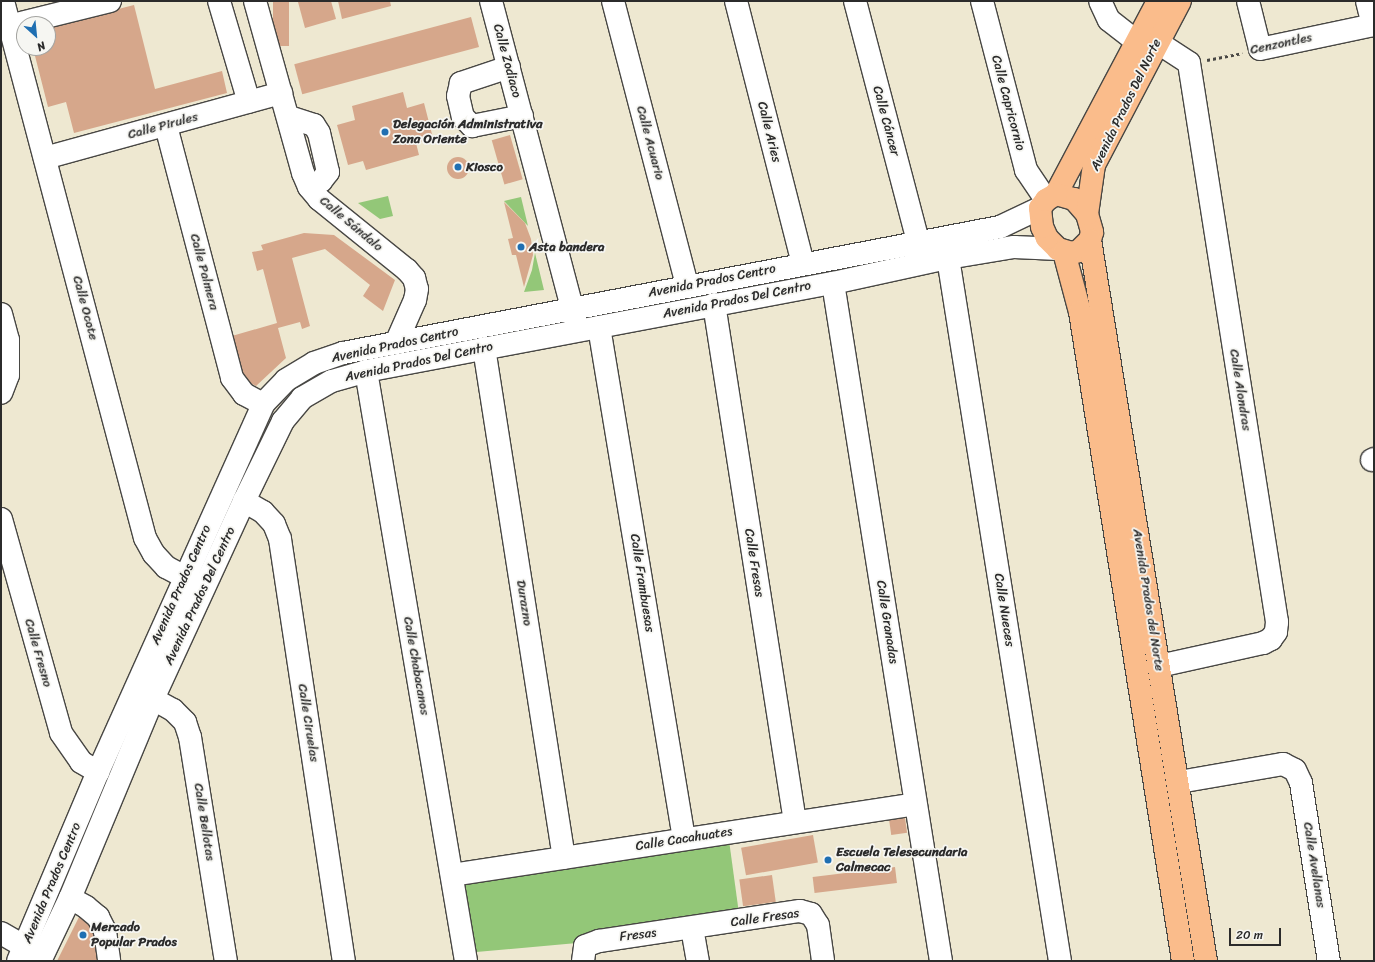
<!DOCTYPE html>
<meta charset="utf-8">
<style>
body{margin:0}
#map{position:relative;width:1375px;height:962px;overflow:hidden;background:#eee8d1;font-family:Sriracha,sans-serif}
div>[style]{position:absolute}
.green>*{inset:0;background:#93c778}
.building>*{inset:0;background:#d6a78b;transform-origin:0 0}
.round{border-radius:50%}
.path>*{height:2.5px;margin-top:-1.25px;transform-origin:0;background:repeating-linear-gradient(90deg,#484744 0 3px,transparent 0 6px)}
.roads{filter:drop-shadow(1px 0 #484744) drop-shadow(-1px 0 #484744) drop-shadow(0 1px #484744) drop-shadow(0 -1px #484744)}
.minor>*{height:22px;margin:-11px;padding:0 11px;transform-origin:11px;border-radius:11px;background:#fff}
.major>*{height:22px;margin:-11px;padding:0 11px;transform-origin:11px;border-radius:11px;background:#fabc8b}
.dots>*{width:11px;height:11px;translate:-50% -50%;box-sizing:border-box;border:2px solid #f6f6f2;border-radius:50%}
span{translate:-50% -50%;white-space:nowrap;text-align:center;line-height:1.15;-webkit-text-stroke:3.5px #f6f6f2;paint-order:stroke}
.street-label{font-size:13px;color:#2b2b2b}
.poi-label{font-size:13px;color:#2b2b2b;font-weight:700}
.left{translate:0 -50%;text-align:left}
.frame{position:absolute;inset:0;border:2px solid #2b2b2b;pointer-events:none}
.north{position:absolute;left:16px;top:16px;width:40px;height:40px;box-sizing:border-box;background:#f6f6f2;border:1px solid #a5a5a2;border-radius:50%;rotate:153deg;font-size:11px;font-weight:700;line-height:16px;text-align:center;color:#2b2b2b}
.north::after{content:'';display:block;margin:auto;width:14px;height:18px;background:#1f6fb2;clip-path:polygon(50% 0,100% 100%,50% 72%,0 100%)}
.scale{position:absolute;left:1229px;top:928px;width:52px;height:18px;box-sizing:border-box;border:2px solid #2b2b2b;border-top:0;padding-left:5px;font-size:12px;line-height:14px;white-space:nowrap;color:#2b2b2b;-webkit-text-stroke:3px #f6f6f2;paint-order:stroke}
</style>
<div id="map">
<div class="green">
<div style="clip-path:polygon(388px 196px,393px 216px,380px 219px,358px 203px)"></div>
<div style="clip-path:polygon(521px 197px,528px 226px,504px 201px)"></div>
<div style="clip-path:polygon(535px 253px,544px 290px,524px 292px,532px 270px)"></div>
<div style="clip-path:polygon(728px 833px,740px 921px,599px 941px,465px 953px,452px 875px)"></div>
</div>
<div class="building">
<div style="left:273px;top:1px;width:16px;height:45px"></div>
<div style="clip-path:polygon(302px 1px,331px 1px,336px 19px,305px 28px,298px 2px)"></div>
<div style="clip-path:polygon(338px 1px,390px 1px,391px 6px,342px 19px)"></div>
<div style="clip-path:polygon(134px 5px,155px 89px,222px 71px,227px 93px,74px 133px,66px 102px,48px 107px,33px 48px,48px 48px,48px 27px)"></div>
<div style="left:471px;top:17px;width:31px;height:183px;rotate:75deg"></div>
<div style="clip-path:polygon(403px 92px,407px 108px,424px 103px,433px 138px,416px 143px,419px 155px,366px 170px,363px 161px,348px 165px,337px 125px,355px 120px,352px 106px)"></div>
<div style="left:510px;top:135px;width:46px;height:19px;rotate:74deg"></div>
<div class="round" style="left:447px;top:157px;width:22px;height:22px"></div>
<div style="clip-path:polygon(504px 202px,525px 223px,531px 239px,533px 255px,524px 287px,516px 255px,512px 255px,508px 239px,513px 238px)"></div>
<div style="clip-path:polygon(304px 233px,334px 235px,395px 280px,383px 311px,363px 296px,370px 285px,325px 249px,292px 258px,310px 326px,302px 329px,300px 322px,278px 328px,286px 358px,256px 386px,234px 374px,225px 338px,277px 323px,263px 269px,257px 271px,252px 252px,263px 250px,261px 245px)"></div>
<div style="left:905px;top:818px;width:15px;height:16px;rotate:82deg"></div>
<div style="left:813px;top:835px;width:28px;height:73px;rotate:80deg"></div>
<div style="left:895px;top:867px;width:16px;height:83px;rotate:83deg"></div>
<div style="left:772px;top:875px;width:27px;height:33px;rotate:82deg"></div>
<div style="clip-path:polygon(80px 915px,97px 926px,101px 961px,57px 961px)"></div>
</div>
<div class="path">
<div style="left:1207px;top:60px;width:36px;rotate:-11deg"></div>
</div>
<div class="roads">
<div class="minor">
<div style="left:3px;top:1px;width:555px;rotate:75.19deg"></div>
<div style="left:145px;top:538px;width:18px;rotate:61deg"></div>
<div style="left:154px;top:554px;width:18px;rotate:47deg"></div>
<div style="left:166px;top:567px;width:34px;rotate:28deg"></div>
<div style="left:219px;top:1px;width:105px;rotate:73.5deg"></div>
<div style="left:255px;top:1px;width:179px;rotate:74.4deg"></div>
<div style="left:303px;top:173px;width:15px;rotate:67deg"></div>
<div style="left:309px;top:187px;width:16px;rotate:50deg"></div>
<div style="left:319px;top:199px;width:113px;rotate:38.9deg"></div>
<div style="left:407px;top:270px;width:11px;rotate:49deg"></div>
<div style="left:414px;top:278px;width:11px;rotate:75deg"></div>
<div style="left:417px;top:289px;width:11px;rotate:100deg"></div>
<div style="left:415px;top:300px;width:47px;rotate:113.8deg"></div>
<div style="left:491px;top:1px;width:333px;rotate:75.2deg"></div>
<div style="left:613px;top:1px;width:293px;rotate:75.4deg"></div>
<div style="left:736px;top:1px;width:271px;rotate:75.7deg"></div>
<div style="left:855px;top:1px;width:248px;rotate:75.3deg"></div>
<div style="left:982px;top:1px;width:175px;rotate:75.4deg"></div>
<div style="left:1026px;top:170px;width:36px;rotate:56deg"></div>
<div style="left:1100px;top:1px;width:21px;rotate:65deg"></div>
<div style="left:1109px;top:20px;width:34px;rotate:38deg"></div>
<div style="left:1248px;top:1px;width:49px;rotate:76deg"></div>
<div style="left:1260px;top:49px;width:116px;rotate:-11.9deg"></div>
<div style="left:1367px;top:1px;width:25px;rotate:76deg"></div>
<div style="left:9px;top:26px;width:104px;rotate:-13.9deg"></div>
<div style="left:1157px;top:42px;width:38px;rotate:33deg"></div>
<div style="left:1189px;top:63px;width:566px;rotate:81.05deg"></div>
<div style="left:1277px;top:622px;width:10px;rotate:96deg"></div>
<div style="left:1276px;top:632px;width:9px;rotate:126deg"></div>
<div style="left:1271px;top:639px;width:9px;rotate:153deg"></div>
<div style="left:1263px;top:643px;width:107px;rotate:167.5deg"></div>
<div style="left:509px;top:67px;width:51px;rotate:161.6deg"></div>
<div style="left:461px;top:83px;width:13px;rotate:103deg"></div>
<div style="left:458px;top:96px;width:22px;rotate:77deg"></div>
<div style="left:463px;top:117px;width:13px;rotate:45deg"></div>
<div style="left:472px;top:126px;width:51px;rotate:-11.3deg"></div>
<div style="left:289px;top:117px;width:26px;rotate:18deg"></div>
<div style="left:314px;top:125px;width:9px;rotate:58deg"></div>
<div style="left:319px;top:133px;width:40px;rotate:77deg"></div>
<div style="left:328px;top:172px;width:11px;rotate:128deg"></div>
<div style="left:321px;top:181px;width:13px;rotate:153deg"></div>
<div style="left:166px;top:126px;width:260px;rotate:75.3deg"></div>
<div style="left:232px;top:378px;width:20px;rotate:53deg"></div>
<div style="left:244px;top:394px;width:21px;rotate:28deg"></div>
<div style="left:45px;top:158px;width:245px;rotate:-15.4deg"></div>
<div style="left:948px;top:258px;width:712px;rotate:80.95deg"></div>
<div style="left:833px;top:283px;width:687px;rotate:80.95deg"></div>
<div style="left:714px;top:304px;width:524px;rotate:81.11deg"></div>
<div style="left:1px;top:314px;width:27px;rotate:75deg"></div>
<div style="left:8px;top:340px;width:35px;rotate:90deg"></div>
<div style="left:8px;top:375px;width:19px;rotate:111deg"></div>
<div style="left:599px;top:327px;width:519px;rotate:80.57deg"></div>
<div style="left:484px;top:348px;width:516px;rotate:81.09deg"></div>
<div style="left:366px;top:371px;width:598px;rotate:80.38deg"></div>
<div style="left:1372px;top:460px;width:2px;rotate:-27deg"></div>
<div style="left:244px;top:501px;width:22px;rotate:30deg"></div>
<div style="left:263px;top:512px;width:16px;rotate:47deg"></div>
<div style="left:274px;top:524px;width:16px;rotate:68deg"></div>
<div style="left:280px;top:539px;width:427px;rotate:81.4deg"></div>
<div style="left:1px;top:519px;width:222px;rotate:74.3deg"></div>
<div style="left:61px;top:733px;width:35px;rotate:55deg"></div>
<div style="left:81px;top:762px;width:20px;rotate:30deg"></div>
<div style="left:153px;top:699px;width:23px;rotate:29deg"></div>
<div style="left:173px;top:710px;width:17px;rotate:45deg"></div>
<div style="left:185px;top:722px;width:16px;rotate:72deg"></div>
<div style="left:190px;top:737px;width:227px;rotate:80.9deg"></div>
<div style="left:1179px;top:782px;width:106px;rotate:-9.8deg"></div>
<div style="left:1283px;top:764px;width:13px;rotate:27deg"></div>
<div style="left:1295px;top:770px;width:14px;rotate:65deg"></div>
<div style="left:1301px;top:783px;width:180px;rotate:81.1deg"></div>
<div style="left:452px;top:875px;width:468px;rotate:-8.7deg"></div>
<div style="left:70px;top:898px;width:18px;rotate:29deg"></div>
<div style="left:86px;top:907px;width:16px;rotate:40deg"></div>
<div style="left:98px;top:917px;width:16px;rotate:63deg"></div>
<div style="left:105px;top:931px;width:30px;rotate:82deg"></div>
<div style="left:692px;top:928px;width:34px;rotate:80deg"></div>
<div style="left:1px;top:933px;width:28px;rotate:30deg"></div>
<div style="left:18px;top:961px;width:205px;rotate:-67.1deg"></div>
<div style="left:98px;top:772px;width:403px;rotate:-65.8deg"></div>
<div style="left:263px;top:404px;width:33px;rotate:-46deg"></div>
<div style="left:286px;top:380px;width:33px;rotate:-31deg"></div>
<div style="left:314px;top:363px;width:31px;rotate:-19deg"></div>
<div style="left:343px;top:353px;width:669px;rotate:-10.86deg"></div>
<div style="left:1000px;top:227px;width:44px;rotate:-25.4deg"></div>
<div style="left:40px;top:961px;width:70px;rotate:-64.5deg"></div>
<div style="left:70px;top:898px;width:216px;rotate:-67.4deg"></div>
<div style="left:153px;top:699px;width:218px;rotate:-65.3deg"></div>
<div style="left:244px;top:501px;width:89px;rotate:-64deg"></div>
<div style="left:283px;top:421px;width:30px;rotate:-50deg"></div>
<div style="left:302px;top:398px;width:34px;rotate:-30deg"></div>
<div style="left:332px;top:381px;width:35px;rotate:-16deg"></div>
<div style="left:366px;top:371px;width:475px;rotate:-10.7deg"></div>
<div style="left:833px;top:283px;width:118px;rotate:-12.3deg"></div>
<div style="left:948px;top:258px;width:67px;rotate:-9.5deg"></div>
<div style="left:1014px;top:247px;width:44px;rotate:2.6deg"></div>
<div style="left:583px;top:961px;width:15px;rotate:-82deg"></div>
<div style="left:585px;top:946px;width:15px;rotate:-20deg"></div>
<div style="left:599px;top:941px;width:203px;rotate:-8.5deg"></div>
<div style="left:800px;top:911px;width:11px;rotate:15deg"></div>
<div style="left:811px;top:914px;width:13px;rotate:58deg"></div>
<div style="left:818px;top:925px;width:36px;rotate:82deg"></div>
</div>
<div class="major">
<div style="left:1056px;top:194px;width:218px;rotate:-62.1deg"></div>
<div style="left:1056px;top:194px;width:19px;rotate:16deg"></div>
<div style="left:1074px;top:199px;width:20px;rotate:49deg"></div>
<div style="left:1087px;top:214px;width:19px;rotate:74deg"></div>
<div style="left:1092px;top:232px;width:8px;rotate:104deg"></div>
<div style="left:1090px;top:240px;width:16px;rotate:135deg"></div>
<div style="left:1079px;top:251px;width:7px;rotate:164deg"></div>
<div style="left:1072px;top:253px;width:15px;rotate:-164deg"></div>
<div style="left:1058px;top:249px;width:16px;rotate:-135deg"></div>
<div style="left:1047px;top:238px;width:12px;rotate:-114deg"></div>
<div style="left:1042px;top:227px;width:19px;rotate:-96deg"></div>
<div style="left:1040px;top:208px;width:10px;rotate:-53deg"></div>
<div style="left:1046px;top:200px;width:12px;rotate:-31deg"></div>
<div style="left:1087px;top:214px;width:49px;rotate:-81.9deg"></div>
<div style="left:1094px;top:165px;width:185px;rotate:-62.3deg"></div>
<div style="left:1090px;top:240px;width:730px;rotate:80.86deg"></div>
<div style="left:1064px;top:252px;width:62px;rotate:75.1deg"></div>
<div style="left:1080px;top:312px;width:657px;rotate:80.98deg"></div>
</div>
</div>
<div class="dots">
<div style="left:385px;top:132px;background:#1f6fb2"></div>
<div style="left:458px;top:167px;background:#1f6fb2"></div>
<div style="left:521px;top:247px;background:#1f6fb2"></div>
<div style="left:828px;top:860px;background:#1f6fb2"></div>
<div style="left:83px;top:935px;background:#1f6fb2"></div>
</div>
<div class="street-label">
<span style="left:1281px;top:44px;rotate:-12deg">Cenzontles</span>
<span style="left:507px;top:61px;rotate:75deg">Calle Zodiaco</span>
<span style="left:1008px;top:103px;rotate:75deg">Calle Capricornio</span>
<span style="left:1126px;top:105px;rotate:-64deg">Avenida Prados Del Norte</span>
<span style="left:886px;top:121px;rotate:75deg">Calle Cáncer</span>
<span style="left:163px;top:126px;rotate:-15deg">Calle Pirules</span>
<span style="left:769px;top:132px;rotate:76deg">Calle Aries</span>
<span style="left:650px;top:143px;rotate:75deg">Calle Acuario</span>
<span style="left:351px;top:224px;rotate:40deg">Calle Sándalo</span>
<span style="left:204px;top:272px;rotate:75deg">Calle Palmera</span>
<span style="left:712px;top:281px;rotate:-11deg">Avenida Prados Centro</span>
<span style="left:737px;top:300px;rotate:-11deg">Avenida Prados Del Centro</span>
<span style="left:85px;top:308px;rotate:75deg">Calle Ocote</span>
<span style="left:395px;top:345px;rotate:-12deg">Avenida Prados Centro</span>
<span style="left:419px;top:362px;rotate:-12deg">Avenida Prados Del Centro</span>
<span style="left:1240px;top:390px;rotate:81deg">Calle Alondras</span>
<span style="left:754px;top:563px;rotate:81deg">Calle Fresas</span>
<span style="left:642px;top:583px;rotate:81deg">Calle Frambuesas</span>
<span style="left:181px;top:585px;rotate:-66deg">Avenida Prados Centro</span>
<span style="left:200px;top:596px;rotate:-65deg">Avenida Prados Del Centro</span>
<span style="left:1148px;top:600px;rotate:81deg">Avenida Prados del Norte</span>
<span style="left:524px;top:603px;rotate:81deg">Durazno</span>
<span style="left:1004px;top:610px;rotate:81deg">Calle Nueces</span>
<span style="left:887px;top:622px;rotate:81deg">Calle Granadas</span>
<span style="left:38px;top:653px;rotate:74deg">Calle Fresno</span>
<span style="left:416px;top:666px;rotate:80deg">Calle Chabacanos</span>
<span style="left:308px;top:723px;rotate:81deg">Calle Ciruelas</span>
<span style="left:204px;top:822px;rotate:81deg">Calle Bellotas</span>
<span style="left:684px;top:839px;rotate:-9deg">Calle Cacahuates</span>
<span style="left:1314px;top:865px;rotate:81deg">Calle Avellanas</span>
<span style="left:52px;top:883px;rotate:-67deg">Avenida Prados Centro</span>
<span style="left:765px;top:918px;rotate:-8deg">Calle Fresas</span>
<span style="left:638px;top:935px;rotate:-7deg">Fresas</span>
</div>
<div class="poi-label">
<span class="left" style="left:393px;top:132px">Delegación Administrativa<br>Zona Oriente</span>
<span class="left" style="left:466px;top:167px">Kiosco</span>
<span class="left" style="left:529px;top:247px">Asta bandera</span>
<span class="left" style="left:836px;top:860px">Escuela Telesecundaria<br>Calmecac</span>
<span class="left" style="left:91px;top:935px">Mercado<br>Popular Prados</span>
</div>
<div class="frame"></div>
<div class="north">N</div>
<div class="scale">20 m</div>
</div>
